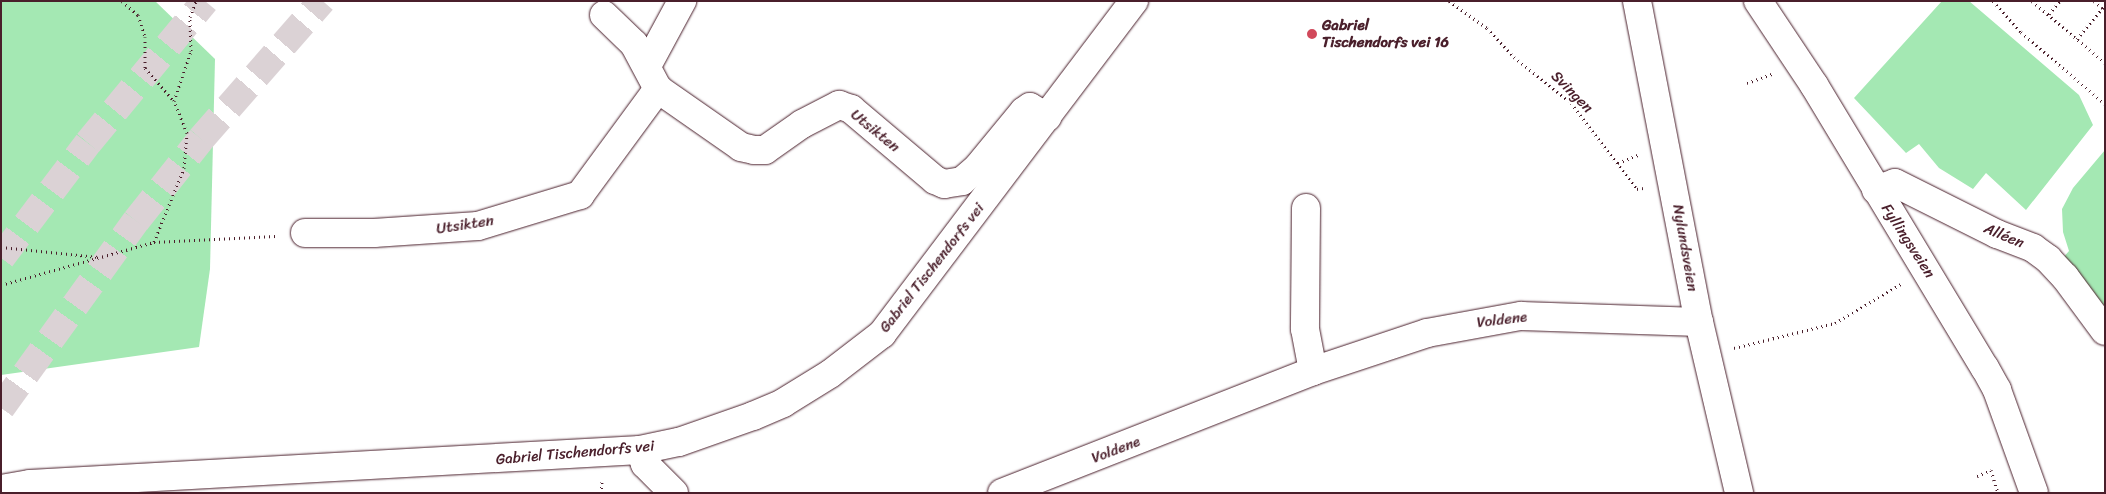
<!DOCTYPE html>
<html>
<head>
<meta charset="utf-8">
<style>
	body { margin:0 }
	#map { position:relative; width:2106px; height:494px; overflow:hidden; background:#fff; font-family:Sriracha,sans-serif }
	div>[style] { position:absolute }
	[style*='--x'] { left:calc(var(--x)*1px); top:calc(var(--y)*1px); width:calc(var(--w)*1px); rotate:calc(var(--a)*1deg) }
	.green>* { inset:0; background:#a4e8b3 }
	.highway-tunnel>* { height:28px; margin-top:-14px; transform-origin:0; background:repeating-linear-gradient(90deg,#dbd2d5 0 28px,transparent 0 42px) }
	.path>* { height:3px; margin-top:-1.5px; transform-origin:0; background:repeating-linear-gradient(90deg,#4a1f2b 0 1px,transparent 0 5px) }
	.roads { filter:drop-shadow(0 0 1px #4a1f2b) drop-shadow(0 0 1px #4a1f2b) }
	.street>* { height:28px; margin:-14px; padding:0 14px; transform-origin:14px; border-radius:14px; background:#fff }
	.secondary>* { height:28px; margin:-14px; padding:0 14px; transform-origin:14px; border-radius:14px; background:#fff }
	.dots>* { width:14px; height:14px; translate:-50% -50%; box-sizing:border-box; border:2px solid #fff; border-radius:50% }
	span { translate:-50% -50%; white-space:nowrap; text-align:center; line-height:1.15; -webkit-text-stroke:5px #fff; paint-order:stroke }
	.poi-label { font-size:15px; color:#4a1f2b; font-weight:700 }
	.left { translate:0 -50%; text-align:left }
	.street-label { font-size:15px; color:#4a1f2b }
	.frame { position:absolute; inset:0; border:2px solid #4a1f2b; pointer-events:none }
</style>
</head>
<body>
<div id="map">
	<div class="green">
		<div style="clip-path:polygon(1px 1px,155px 1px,215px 59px,210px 269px,199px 347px,1px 375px)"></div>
		<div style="clip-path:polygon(1942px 1px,1969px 1px,2079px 95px,2093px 125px,2026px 210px,1986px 173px,1973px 189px,1939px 168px,1919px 144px,1906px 153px,1854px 98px)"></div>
		<div style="clip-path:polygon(2105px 150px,2105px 313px,2061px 260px,2069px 251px,2063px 232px,2062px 209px,2073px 188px)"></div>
	</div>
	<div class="highway-tunnel">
		<div style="--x:1;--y:258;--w:144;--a:-52.9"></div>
		<div style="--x:88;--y:143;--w:184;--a:-50.5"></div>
		<div style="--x:1;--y:408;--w:231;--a:-54.2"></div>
		<div style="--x:136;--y:221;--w:105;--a:-51.6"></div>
		<div style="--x:201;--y:139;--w:184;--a:-48.8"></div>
	</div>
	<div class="path">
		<div style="--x:122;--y:1;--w:21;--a:41"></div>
		<div style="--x:138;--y:15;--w:23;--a:72"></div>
		<div style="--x:145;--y:37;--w:31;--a:90"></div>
		<div style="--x:145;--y:68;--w:43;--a:48.8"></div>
		<div style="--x:1449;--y:1;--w:47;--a:35.4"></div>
		<div style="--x:1487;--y:28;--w:40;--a:47"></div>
		<div style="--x:1514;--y:57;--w:73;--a:38.9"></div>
		<div style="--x:1571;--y:103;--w:108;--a:52.5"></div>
		<div style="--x:1637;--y:189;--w:6;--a:-9"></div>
		<div style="--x:1993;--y:1;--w:42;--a:47.9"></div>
		<div style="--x:2021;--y:32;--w:111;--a:40.6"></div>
		<div style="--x:2032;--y:1;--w:96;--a:40.3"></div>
		<div style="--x:2094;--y:1;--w:14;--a:39"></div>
		<div style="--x:2049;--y:14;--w:17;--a:-50"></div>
		<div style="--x:2077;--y:39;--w:44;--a:-50.5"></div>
		<div style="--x:1747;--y:83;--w:27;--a:-20"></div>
		<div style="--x:1618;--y:163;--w:22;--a:-22"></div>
		<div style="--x:154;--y:242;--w:122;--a:-2.8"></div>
		<div style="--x:1;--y:247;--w:98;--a:5.9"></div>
		<div style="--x:1;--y:285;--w:159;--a:-15.7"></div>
		<div style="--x:154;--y:242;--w:80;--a:-67.9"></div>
		<div style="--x:184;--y:168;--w:35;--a:-85"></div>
		<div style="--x:187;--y:133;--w:35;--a:-112"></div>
		<div style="--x:174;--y:101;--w:53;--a:-71.2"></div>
		<div style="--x:191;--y:51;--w:34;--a:-92"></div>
		<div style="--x:190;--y:17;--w:17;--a:-69"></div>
		<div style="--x:1734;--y:348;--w:104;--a:-13.9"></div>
		<div style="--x:1835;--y:323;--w:77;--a:-30.6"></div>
		<div style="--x:1977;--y:476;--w:15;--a:-23"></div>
		<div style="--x:1991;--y:470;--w:24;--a:73"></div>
		<div style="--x:601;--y:493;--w:12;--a:-85"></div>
	</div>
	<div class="roads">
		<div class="street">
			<div style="--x:1637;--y:1;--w:327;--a:79.1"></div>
			<div style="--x:1699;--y:322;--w:176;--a:76.8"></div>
			<div style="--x:604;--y:15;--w:42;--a:44"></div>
			<div style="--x:634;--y:44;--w:51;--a:61.9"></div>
			<div style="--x:658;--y:89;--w:101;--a:34.9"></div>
			<div style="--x:741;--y:147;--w:13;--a:13"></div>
			<div style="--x:754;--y:150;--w:11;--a:0"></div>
			<div style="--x:765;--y:150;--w:45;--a:-35.1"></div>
			<div style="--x:802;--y:124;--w:42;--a:-27.2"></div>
			<div style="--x:839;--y:105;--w:13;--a:18"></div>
			<div style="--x:851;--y:109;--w:110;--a:40.2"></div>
			<div style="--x:935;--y:180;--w:10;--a:24"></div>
			<div style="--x:944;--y:184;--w:18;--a:-9"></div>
			<div style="--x:962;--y:181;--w:21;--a:-41"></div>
			<div style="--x:978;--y:167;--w:72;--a:-50.6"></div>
			<div style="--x:1024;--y:111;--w:7;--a:-34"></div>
			<div style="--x:1030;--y:107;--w:20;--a:30"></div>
			<div style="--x:648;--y:64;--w:72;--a:-61.6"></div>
			<div style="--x:1876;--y:190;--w:20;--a:-20"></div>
			<div style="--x:1895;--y:183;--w:114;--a:26.6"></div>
			<div style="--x:1997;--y:234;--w:39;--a:21"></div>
			<div style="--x:2033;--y:248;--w:19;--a:36"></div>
			<div style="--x:2048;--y:259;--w:25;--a:47"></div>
			<div style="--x:2065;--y:277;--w:67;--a:53.5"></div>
			<div style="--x:1306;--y:208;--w:121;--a:90.5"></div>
			<div style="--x:1305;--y:329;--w:43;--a:79.2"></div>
			<div style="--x:305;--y:233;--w:69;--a:0"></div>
			<div style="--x:374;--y:233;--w:104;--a:-3.9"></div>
			<div style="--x:478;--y:226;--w:107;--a:-16.9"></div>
			<div style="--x:580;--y:195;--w:132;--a:-53.7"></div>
			<div style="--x:640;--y:450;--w:15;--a:70"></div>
			<div style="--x:645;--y:464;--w:41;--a:45"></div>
			<div style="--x:1;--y:489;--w:29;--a:-10"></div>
			<div style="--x:30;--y:484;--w:611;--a:-3.19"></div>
			<div style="--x:640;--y:450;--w:40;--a:-12"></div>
			<div style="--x:679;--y:442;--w:78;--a:-19.4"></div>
			<div style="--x:753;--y:416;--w:33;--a:-23"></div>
			<div style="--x:783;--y:403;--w:55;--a:-31.7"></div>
			<div style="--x:830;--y:374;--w:66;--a:-37.6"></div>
			<div style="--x:882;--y:334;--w:418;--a:-52.9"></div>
			<div style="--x:1002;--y:493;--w:334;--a:-21.4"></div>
			<div style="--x:1313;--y:371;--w:120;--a:-18.4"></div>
			<div style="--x:1427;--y:333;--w:96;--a:-10.3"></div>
			<div style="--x:1521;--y:316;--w:178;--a:1.9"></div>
		</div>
		<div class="secondary">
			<div style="--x:1758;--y:1;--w:101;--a:56.3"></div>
			<div style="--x:1814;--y:85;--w:331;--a:58.9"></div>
			<div style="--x:1985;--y:368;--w:25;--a:61"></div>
			<div style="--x:1997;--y:390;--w:109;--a:70.2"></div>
		</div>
	</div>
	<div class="dots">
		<div style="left:1312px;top:34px;background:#d1495b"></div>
	</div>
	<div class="poi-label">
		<span class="left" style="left:1322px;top:34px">Gabriel<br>Tischendorfs vei 16</span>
	</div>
	<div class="street-label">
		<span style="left:1572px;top:92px;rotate:45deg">Svingen</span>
		<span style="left:875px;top:131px;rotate:39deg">Utsikten</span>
		<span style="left:465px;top:225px;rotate:-9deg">Utsikten</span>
		<span style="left:2004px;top:236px;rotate:23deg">Alléen</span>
		<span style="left:1908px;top:241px;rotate:57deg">Fyllingsveien</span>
		<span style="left:1685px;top:248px;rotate:80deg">Nylundsveien</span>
		<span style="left:932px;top:268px;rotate:-52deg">Gabriel Tischendorfs vei</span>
		<span style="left:1502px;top:320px;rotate:-7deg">Voldene</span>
		<span style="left:1116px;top:450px;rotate:-21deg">Voldene</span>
		<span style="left:575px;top:453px;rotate:-5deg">Gabriel Tischendorfs vei</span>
	</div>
	<div class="frame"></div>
</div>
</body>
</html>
